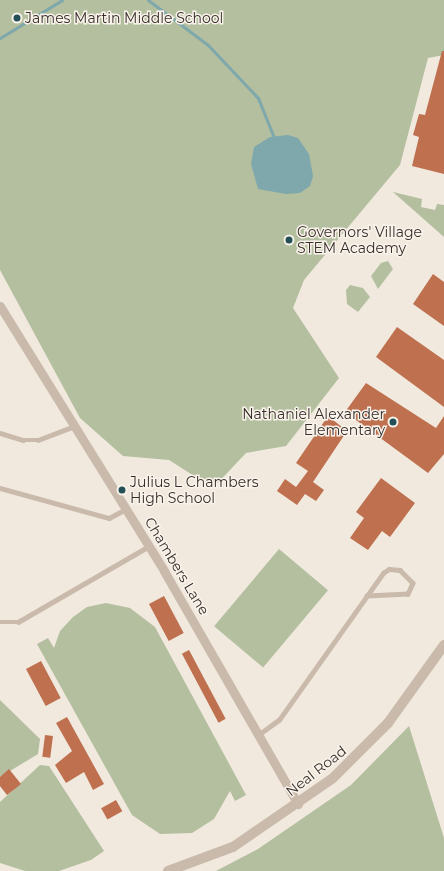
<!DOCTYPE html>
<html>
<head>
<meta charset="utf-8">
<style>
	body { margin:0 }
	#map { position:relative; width:444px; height:871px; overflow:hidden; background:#f1e9de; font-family:Montserrat,sans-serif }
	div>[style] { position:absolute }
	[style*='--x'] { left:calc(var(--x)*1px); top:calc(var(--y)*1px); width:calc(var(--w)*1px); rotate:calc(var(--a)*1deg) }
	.green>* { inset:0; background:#b3bf9f; transform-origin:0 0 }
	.water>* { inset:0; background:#7fa8ac }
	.stream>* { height:3px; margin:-1.5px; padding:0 1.5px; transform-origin:1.5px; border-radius:1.5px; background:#7fa8ac }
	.building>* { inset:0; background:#be704f; transform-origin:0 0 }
	.service>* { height:4.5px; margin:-2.25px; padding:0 2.25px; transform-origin:2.25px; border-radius:2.25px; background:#c9baab }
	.minor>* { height:9px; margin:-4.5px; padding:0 4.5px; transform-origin:4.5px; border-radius:4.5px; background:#c9baab }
	.tertiary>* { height:10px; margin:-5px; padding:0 5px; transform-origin:5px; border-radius:5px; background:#c9baab }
	.dots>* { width:11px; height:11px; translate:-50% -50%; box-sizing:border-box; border:2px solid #f9f3eb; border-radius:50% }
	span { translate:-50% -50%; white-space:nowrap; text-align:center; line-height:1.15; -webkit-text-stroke:3px #f9f3eb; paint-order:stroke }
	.poi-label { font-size:14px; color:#372e2a }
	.left { translate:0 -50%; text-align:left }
	.right { translate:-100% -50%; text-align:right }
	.street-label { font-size:14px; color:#372e2a }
</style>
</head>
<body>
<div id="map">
	<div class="green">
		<div style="clip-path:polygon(0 0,444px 0,444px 55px,428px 58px,400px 165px,304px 280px,293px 308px,339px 378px,286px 446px,246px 453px,213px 488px,169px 460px,123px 456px,80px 418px,0 270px)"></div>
		<div style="clip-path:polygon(393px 192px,422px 199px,421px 207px,435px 210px,437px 204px,444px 205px,444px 237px)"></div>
		<div style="clip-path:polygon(388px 261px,393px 269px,378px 289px,371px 276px,381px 263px)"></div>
		<div style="clip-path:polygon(350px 285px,363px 288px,370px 297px,358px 312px,347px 304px,346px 290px)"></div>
		<div style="left:279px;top:549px;width:64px;height:101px;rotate:40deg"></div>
		<div style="clip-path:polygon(106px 603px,130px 608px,155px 627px,246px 795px,235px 801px,230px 791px,214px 819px,192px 833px,160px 834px,132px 815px,37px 644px,48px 638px,54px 648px,60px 631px,73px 617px,87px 607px)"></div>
		<div style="clip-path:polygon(0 700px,40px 739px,38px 754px,0 777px)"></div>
		<div style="clip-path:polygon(409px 726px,444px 838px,444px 871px,216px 871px,258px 849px,351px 785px)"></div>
		<div style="clip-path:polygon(40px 765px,49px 766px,104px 851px,91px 860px,59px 871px,25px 871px,0 863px,0 802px)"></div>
	</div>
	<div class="water">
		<div style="clip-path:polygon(288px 135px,298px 138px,309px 154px,313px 176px,310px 186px,300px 193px,286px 194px,258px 189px,251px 164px,254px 147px,270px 137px)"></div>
	</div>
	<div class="stream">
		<div style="--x:148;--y:0;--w:75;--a:36.9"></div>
		<div style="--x:208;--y:45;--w:73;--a:46.7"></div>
		<div style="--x:258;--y:98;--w:45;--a:68"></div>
		<div style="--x:0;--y:38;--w:73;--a:-31.5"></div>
	</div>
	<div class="building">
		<div style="clip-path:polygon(442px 51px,444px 51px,444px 174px,412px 166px,419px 137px,413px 135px,419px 114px,425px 115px)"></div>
		<div style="clip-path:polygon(433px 274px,444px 282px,444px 326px,413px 304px)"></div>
		<div style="clip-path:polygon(397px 327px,444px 360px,444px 407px,376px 357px)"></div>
		<div style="clip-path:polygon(366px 383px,436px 428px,444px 416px,444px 454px,428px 473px,345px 412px)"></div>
		<div style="clip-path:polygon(328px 416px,347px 431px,313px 482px,324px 490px,316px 501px,305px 494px,297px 505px,277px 491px,285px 479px,296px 487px,308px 471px,296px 463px)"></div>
		<div style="clip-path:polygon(381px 478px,415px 503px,390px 537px,382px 531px,368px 550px,350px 538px,364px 518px,356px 512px)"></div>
		<div style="left:164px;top:596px;width:42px;height:17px;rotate:62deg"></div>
		<div style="left:189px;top:650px;width:78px;height:8px;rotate:62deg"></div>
		<div style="left:41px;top:661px;width:42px;height:17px;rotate:62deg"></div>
		<div style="clip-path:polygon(67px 717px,104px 784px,93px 790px,84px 772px,66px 783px,55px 765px,72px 751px,56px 723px)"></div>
		<div style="left:45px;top:735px;width:8px;height:22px;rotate:7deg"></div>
		<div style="clip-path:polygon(9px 769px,21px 784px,7px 795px,0 786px,0 777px)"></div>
		<div style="left:116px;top:800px;width:13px;height:17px;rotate:61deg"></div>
	</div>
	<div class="service">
		<div style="--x:0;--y:433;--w:24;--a:17"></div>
		<div style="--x:23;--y:440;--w:15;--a:0"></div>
		<div style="--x:38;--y:440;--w:39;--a:-21"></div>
		<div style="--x:0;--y:488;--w:113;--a:15.4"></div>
		<div style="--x:109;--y:518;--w:19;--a:-28"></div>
		<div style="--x:0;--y:622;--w:18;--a:0"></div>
		<div style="--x:18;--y:622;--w:151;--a:-30.1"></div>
		<div style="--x:258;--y:735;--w:26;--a:-36"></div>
		<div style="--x:279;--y:720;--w:180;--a:-54.7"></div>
		<div style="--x:383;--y:573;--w:7;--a:-34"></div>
		<div style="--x:389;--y:569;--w:11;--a:5"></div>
		<div style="--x:400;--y:570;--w:18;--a:45"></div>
		<div style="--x:413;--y:583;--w:12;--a:114"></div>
		<div style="--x:408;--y:594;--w:41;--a:177.2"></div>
	</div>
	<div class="minor">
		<div style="--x:0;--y:306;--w:312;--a:58.2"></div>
		<div style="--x:164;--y:571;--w:269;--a:60.1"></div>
	</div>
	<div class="tertiary">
		<div style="--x:168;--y:871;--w:69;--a:-20.3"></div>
		<div style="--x:233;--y:847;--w:121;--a:-34.6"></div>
		<div style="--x:333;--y:778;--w:78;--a:-45"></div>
		<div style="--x:388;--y:723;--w:96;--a:-54.3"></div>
	</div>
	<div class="dots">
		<div style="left:17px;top:18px;background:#225056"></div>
		<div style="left:289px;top:240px;background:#225056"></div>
		<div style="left:393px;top:422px;background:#225056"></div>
		<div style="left:122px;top:490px;background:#225056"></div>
	</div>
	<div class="poi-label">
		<span class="left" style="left:25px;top:18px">James Martin Middle School</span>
		<span class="left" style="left:297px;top:240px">Governors' Village<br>STEM Academy</span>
		<span class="right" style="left:385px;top:422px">Nathaniel Alexander<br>Elementary</span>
		<span class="left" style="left:130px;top:490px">Julius L Chambers<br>High School</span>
	</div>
	<div class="street-label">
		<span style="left:177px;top:566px;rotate:59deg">Chambers Lane</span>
		<span style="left:316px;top:771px;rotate:-38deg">Neal Road</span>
	</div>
</div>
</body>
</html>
